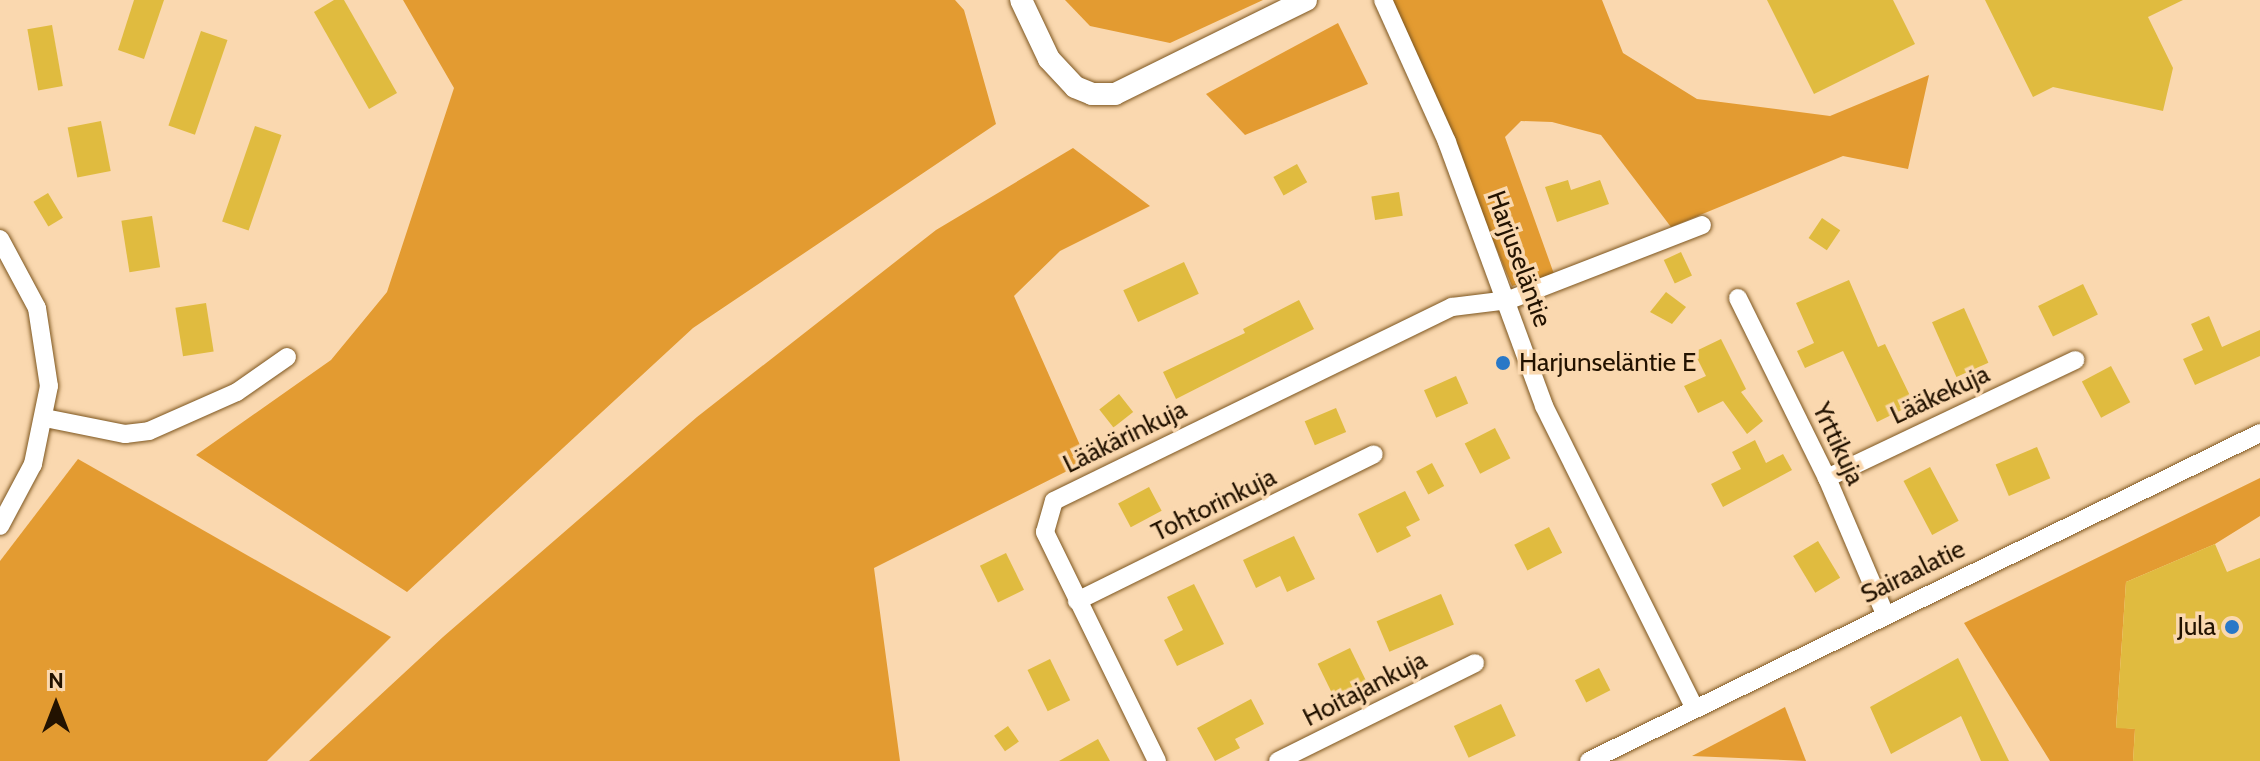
<!DOCTYPE html>
<html>
<head>
<meta charset="utf-8">
<style>
	body { margin:0 }
	#map { position:relative; width:2260px; height:761px; overflow:hidden; background:#fad8af; font-family:Cabin,sans-serif }
	div>[style] { position:absolute }
	[style*='--x'] { left:calc(var(--x)*1px); top:calc(var(--y)*1px); width:calc(var(--w)*1px); rotate:calc(var(--a)*1deg) }
	.forest>* { inset:0; background:#e39b31 }
	.building>* { inset:0; background:#e0bb3f; transform-origin:0 0 }
	.roads { filter:drop-shadow(0 0 2px #7d561f) drop-shadow(0 0 2px #7d561f) }
	.minor>* { height:18px; margin:-9px; padding:0 9px; transform-origin:9px; border-radius:9px; background:#fff }
	.tertiary>* { height:22px; margin:-11px; padding:0 11px; transform-origin:11px; border-radius:11px; background:#fff }
	.dots>* { width:22px; height:22px; translate:-50% -50%; box-sizing:border-box; border:4px solid #fad8af; border-radius:50% }
	span { translate:-50% -50%; white-space:nowrap; text-align:center; line-height:1.15; -webkit-text-stroke:7px #fad8af; paint-order:stroke }
	.street-label { font-size:26px; color:#221200 }
	.poi-label { font-size:26px; color:#221200 }
	.left { translate:0 -50%; text-align:left }
	.right { translate:-100% -50%; text-align:right }
	.north { position:absolute; left:16px; top:665px; width:80px; height:80px; -webkit-text-stroke:6px #fad8af; paint-order:stroke; rotate:0deg; font-size:22px; font-weight:700; line-height:32px; text-align:center; color:#221200 }
	.north::after { content:''; display:block; margin:auto; width:28px; height:36px; background:#221200; clip-path:polygon(50% 0,100% 100%,50% 72%,0 100%) }
</style>
</head>
<body>
<div id="map">
	<div class="forest">
		<div style="clip-path:polygon(403px 0,955px 0,964px 10px,996px 124px,693px 328px,407px 592px,196px 455px,331px 360px,387px 292px,454px 88px)"></div>
		<div style="clip-path:polygon(1065px 0,1263px 0,1170px 43px,1090px 26px)"></div>
		<div style="clip-path:polygon(1393px 0,1602px 0,1623px 53px,1697px 99px,1830px 116px,1929px 75px,1908px 169px,1843px 156px,1671px 227px,1601px 135px,1552px 122px,1521px 121px,1505px 137px,1554px 274px,1512px 286px)"></div>
		<div style="clip-path:polygon(1338px 23px,1368px 84px,1245px 135px,1206px 94px)"></div>
		<div style="clip-path:polygon(1073px 148px,1150px 206px,1060px 251px,1014px 296px,1087px 461px,874px 568px,900px 761px,309px 761px,443px 637px,697px 417px,936px 230px)"></div>
		<div style="clip-path:polygon(78px 459px,391px 637px,267px 761px,0 761px,0 561px)"></div>
		<div style="clip-path:polygon(2260px 478px,2260px 516px,2215px 544px,2126px 582px,2116px 727px,2135px 729px,2133px 761px,2050px 761px,1964px 623px)"></div>
		<div style="clip-path:polygon(1785px 707px,1806px 761px,1692px 756px)"></div>
	</div>
	<div class="building">
		<div style="clip-path:polygon(134px 0,164px 0,144px 59px,118px 50px)"></div>
		<div style="clip-path:polygon(334px 0,344px 0,397px 93px,369px 109px,314px 12px)"></div>
		<div style="clip-path:polygon(1767px 0,1893px 0,1915px 44px,1814px 94px)"></div>
		<div style="clip-path:polygon(1985px 0,2183px 0,2148px 17px,2173px 68px,2163px 111px,2053px 87px,2033px 97px)"></div>
		<div style="left:52px;top:25px;width:62px;height:25px;rotate:80deg"></div>
		<div style="left:201px;top:31px;width:28px;height:100px;rotate:19deg"></div>
		<div style="left:101px;top:121px;width:51px;height:34px;rotate:79deg"></div>
		<div style="left:255px;top:126px;width:28px;height:101px;rotate:19deg"></div>
		<div style="left:1297px;top:164px;width:21px;height:27px;rotate:61deg"></div>
		<div style="clip-path:polygon(1568px 180px,1571px 190px,1600px 180px,1609px 204px,1557px 222px,1545px 187px)"></div>
		<div style="left:1399px;top:192px;width:24px;height:28px;rotate:81deg"></div>
		<div style="left:48px;top:193px;width:29px;height:17px;rotate:59deg"></div>
		<div style="left:152px;top:216px;width:52px;height:31px;rotate:81deg"></div>
		<div style="left:1822px;top:218px;width:22px;height:24px;rotate:34deg"></div>
		<div style="left:1681px;top:252px;width:26px;height:19px;rotate:65deg"></div>
		<div style="left:1184px;top:262px;width:35px;height:67px;rotate:65deg"></div>
		<div style="clip-path:polygon(1849px 280px,1878px 347px,1885px 344px,1914px 404px,1877px 422px,1843px 351px,1805px 368px,1797px 351px,1814px 343px,1796px 303px)"></div>
		<div style="left:2083px;top:284px;width:34px;height:50px;rotate:64deg"></div>
		<div style="clip-path:polygon(1666px 292px,1686px 307px,1672px 324px,1650px 312px)"></div>
		<div style="clip-path:polygon(1299px 300px,1314px 329px,1176px 399px,1163px 372px,1245px 333px,1243px 329px)"></div>
		<div style="left:206px;top:303px;width:49px;height:31px;rotate:81deg"></div>
		<div style="left:1964px;top:308px;width:60px;height:35px;rotate:66deg"></div>
		<div style="clip-path:polygon(2209px 316px,2222px 347px,2260px 330px,2260px 356px,2195px 385px,2183px 359px,2203px 350px,2191px 324px)"></div>
		<div style="clip-path:polygon(1721px 339px,1746px 389px,1741px 392px,1763px 421px,1747px 434px,1723px 401px,1698px 413px,1684px 386px,1706px 376px,1694px 352px)"></div>
		<div style="left:2111px;top:366px;width:41px;height:33px;rotate:62deg"></div>
		<div style="left:1456px;top:376px;width:30px;height:35px;rotate:66deg"></div>
		<div style="left:1119px;top:394px;width:23px;height:25px;rotate:52deg"></div>
		<div style="left:1336px;top:408px;width:26px;height:34px;rotate:67deg"></div>
		<div style="left:1495px;top:428px;width:34px;height:34px;rotate:63deg"></div>
		<div style="clip-path:polygon(1755px 440px,1766px 463px,1783px 454px,1792px 470px,1723px 507px,1711px 484px,1741px 469px,1732px 452px)"></div>
		<div style="left:2037px;top:447px;width:34px;height:45px;rotate:67deg"></div>
		<div style="left:1432px;top:463px;width:26px;height:18px;rotate:62deg"></div>
		<div style="left:1930px;top:467px;width:61px;height:30px;rotate:62deg"></div>
		<div style="left:1149px;top:487px;width:27px;height:35px;rotate:62deg"></div>
		<div style="clip-path:polygon(1405px 491px,1420px 520px,1406px 527px,1411px 536px,1377px 553px,1358px 514px)"></div>
		<div style="left:1549px;top:527px;width:29px;height:39px;rotate:63deg"></div>
		<div style="clip-path:polygon(1294px 536px,1315px 579px,1287px 592px,1280px 576px,1256px 588px,1243px 560px)"></div>
		<div style="left:1818px;top:541px;width:43px;height:29px;rotate:59deg"></div>
		<div style="clip-path:polygon(2215px 544px,2227px 572px,2260px 558px,2260px 761px,2133px 761px,2135px 729px,2116px 728px,2126px 582px)"></div>
		<div style="left:1006px;top:553px;width:41px;height:29px;rotate:64deg"></div>
		<div style="clip-path:polygon(1194px 584px,1224px 644px,1177px 666px,1164px 640px,1183px 630px,1167px 597px)"></div>
		<div style="left:1441px;top:594px;width:33px;height:70px;rotate:67deg"></div>
		<div style="left:1350px;top:648px;width:39px;height:36px;rotate:64deg"></div>
		<div style="clip-path:polygon(1958px 658px,2009px 761px,1981px 761px,1961px 716px,1891px 754px,1870px 707px)"></div>
		<div style="left:1050px;top:659px;width:46px;height:25px;rotate:64deg"></div>
		<div style="left:1599px;top:668px;width:25px;height:27px;rotate:63deg"></div>
		<div style="clip-path:polygon(1251px 699px,1264px 724px,1235px 739px,1240px 748px,1215px 761px,1197px 728px)"></div>
		<div style="left:1501px;top:704px;width:35px;height:52px;rotate:65deg"></div>
		<div style="left:1008px;top:726px;width:19px;height:17px;rotate:55deg"></div>
		<div style="clip-path:polygon(1098px 739px,1110px 761px,1059px 761px)"></div>
	</div>
	<div class="roads">
		<div class="minor">
			<div style="--x:1383;--y:0;--w:156;--a:65.7"></div>
			<div style="--x:1447;--y:142;--w:281;--a:69.8"></div>
			<div style="--x:1544;--y:406;--w:336;--a:63.5"></div>
			<div style="--x:0;--y:239;--w:78;--a:61.8"></div>
			<div style="--x:37;--y:308;--w:79;--a:81.3"></div>
			<div style="--x:49;--y:386;--w:80;--a:101.6"></div>
			<div style="--x:33;--y:464;--w:70;--a:118"></div>
			<div style="--x:1738;--y:298;--w:201;--a:63.7"></div>
			<div style="--x:1827;--y:478;--w:148;--a:66.9"></div>
			<div style="--x:45;--y:418;--w:82;--a:11.3"></div>
			<div style="--x:125;--y:434;--w:24;--a:-7"></div>
			<div style="--x:149;--y:431;--w:96;--a:-23.9"></div>
			<div style="--x:237;--y:392;--w:61;--a:-35"></div>
			<div style="--x:1827;--y:478;--w:275;--a:-25.4"></div>
			<div style="--x:1077;--y:601;--w:331;--a:-26.3"></div>
			<div style="--x:1157;--y:761;--w:255;--a:-116.1"></div>
			<div style="--x:1045;--y:532;--w:32;--a:-74"></div>
			<div style="--x:1054;--y:501;--w:443;--a:-26"></div>
			<div style="--x:1452;--y:307;--w:57;--a:-7"></div>
			<div style="--x:1509;--y:300;--w:207;--a:-21.2"></div>
			<div style="--x:1278;--y:761;--w:220;--a:-26.4"></div>
			<div style="--x:1589;--y:761;--w:747;--a:-26.05"></div>
		</div>
		<div class="tertiary">
			<div style="--x:1021;--y:0;--w:65;--a:64.6"></div>
			<div style="--x:1049;--y:59;--w:38;--a:47"></div>
			<div style="--x:1075;--y:87;--w:18;--a:22"></div>
			<div style="--x:1092;--y:94;--w:23;--a:0"></div>
			<div style="--x:1115;--y:94;--w:213;--a:-26.2"></div>
		</div>
	</div>
	<div class="dots">
		<div style="left:1503px;top:363px;background:#2978c7"></div>
		<div style="left:2232px;top:627px;background:#2978c7"></div>
	</div>
	<div class="street-label">
		<span style="left:1519px;top:259px;rotate:70deg">Harjuseläntie</span>
		<span style="left:1940px;top:395px;rotate:-25deg">Lääkekuja</span>
		<span style="left:1125px;top:437px;rotate:-26deg">Lääkärinkuja</span>
		<span style="left:1838px;top:444px;rotate:65deg">Yrttikuja</span>
		<span style="left:1214px;top:505px;rotate:-26deg">Tohtorinkuja</span>
		<span style="left:1913px;top:572px;rotate:-26deg">Sairaalatie</span>
		<span style="left:1365px;top:689px;rotate:-27deg">Hoitajankuja</span>
	</div>
	<div class="poi-label">
		<span class="left" style="left:1519px;top:363px">Harjunseläntie E</span>
		<span class="right" style="left:2216px;top:627px">Jula</span>
	</div>
	<div class="north">N</div>
</div>
</body>
</html>
